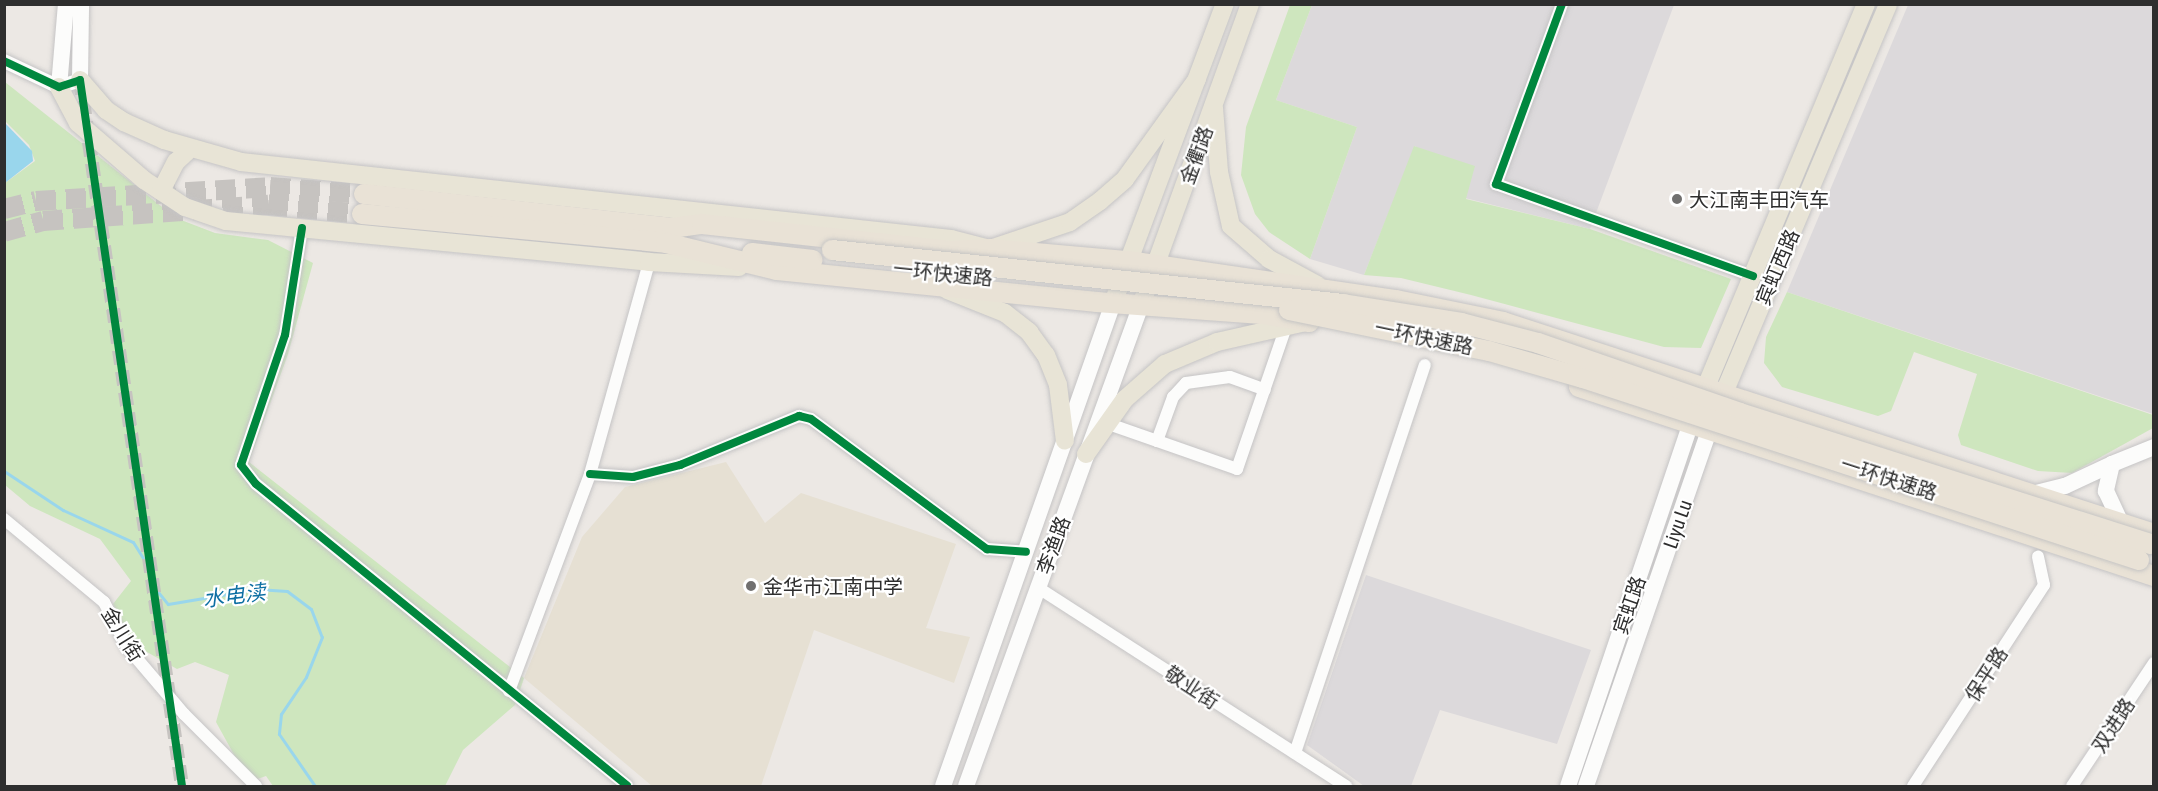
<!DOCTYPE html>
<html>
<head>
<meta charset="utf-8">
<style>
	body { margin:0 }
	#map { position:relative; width:2158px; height:791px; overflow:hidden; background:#ece8e4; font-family:"Asap Condensed","Noto Sans SC",sans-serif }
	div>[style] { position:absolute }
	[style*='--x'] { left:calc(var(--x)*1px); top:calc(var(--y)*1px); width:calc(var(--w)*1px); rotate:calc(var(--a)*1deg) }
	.industrial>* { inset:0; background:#dcd9db }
	.education>* { inset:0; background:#e6e0d3 }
	.green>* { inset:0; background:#cee6be }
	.water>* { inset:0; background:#99d6ec }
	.stream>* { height:3px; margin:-1.5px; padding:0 1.5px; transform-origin:1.5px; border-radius:1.5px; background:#99d6ec }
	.tertiary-tunnel>* { height:14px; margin-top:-7px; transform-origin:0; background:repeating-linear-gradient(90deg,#c6c3c0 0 14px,transparent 0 21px) }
	.trunk-tunnel>* { height:20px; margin-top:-10px; transform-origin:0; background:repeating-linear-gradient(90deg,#c6c3c0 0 20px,transparent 0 30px) }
	.roads { filter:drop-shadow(0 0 2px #c5c4c5) drop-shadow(0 0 2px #c5c4c5) }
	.minor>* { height:12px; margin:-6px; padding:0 6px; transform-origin:6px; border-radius:6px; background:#fcfcfb }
	.tertiary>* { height:14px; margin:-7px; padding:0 7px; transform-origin:7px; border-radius:7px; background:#fcfcfb }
	.secondary>* { height:16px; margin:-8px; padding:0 8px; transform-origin:8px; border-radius:8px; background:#fcfcfb }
	.primary>* { height:18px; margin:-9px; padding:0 9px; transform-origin:9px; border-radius:9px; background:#e8e4d6 }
	.trunk>* { height:20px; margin:-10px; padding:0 10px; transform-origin:10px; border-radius:10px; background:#e9e2d6 }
	.bridges { filter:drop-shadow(0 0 2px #c6c5c4) drop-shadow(0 0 2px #c6c5c4) }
	.trunk-bridge>* { height:20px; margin:-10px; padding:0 10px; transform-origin:10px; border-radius:10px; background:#e9e2d6 }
	.cycleway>* { height:8px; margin:-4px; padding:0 4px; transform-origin:4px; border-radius:4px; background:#00873e }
	.dots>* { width:16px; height:16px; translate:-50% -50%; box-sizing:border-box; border:3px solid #fff; border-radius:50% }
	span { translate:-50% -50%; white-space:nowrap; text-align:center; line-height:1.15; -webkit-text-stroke:4.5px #fff; paint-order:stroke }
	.street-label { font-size:20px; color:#2e2e2e }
	.poi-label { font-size:20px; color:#2e2e2e }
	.left { translate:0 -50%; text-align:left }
	.water-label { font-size:21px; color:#0d6fa3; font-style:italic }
	.frame { position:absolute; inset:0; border:6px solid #2e2e2e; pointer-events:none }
</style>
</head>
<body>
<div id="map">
	<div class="industrial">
		<div style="clip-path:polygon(1312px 5px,1674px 5px,1590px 229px,1465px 198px,1415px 146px,1364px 275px,1310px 259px,1357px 127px,1276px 100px)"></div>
		<div style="clip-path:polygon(1908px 5px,2153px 5px,2153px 414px,1787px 292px)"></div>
		<div style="clip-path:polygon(1366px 575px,1591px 650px,1557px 744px,1440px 710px,1411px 786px,1364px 786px,1307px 745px)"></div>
	</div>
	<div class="education">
		<div style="clip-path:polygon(726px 462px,765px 523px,801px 493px,956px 544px,926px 628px,970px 637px,954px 683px,814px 630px,761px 786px,652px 786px,524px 678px,582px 537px,625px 487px)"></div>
	</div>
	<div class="green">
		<div style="clip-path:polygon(1290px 5px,1312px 5px,1276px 100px,1357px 127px,1310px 259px,1269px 232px,1255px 214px,1241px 175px,1246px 127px)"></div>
		<div style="clip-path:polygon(5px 82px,176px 218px,215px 233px,268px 240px,313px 263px,288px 354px,249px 462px,524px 678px,515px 705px,463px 750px,445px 786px,273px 786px,266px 776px,249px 782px,216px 722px,229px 675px,195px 662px,177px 669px,131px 643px,113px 604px,131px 581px,100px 539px,30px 506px,5px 485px,5px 183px,35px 161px,29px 145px,5px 121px)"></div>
		<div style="clip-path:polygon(1414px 146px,1475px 166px,1466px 199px,1590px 229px,1731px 279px,1701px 348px,1664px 347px,1471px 295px,1401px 278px,1364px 275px)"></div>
		<div style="clip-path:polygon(1787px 292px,2153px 415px,2153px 428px,2072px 473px,2038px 471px,1961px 445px,1958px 435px,1977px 374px,1914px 352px,1891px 411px,1878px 416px,1782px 387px,1764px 363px,1766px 337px)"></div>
	</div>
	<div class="water">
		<div style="clip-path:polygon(5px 123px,32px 151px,33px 161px,5px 183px)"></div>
	</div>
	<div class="stream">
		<div style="--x:4;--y:471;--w:71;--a:33.5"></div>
		<div style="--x:63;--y:510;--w:77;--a:24.6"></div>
		<div style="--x:133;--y:542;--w:26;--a:58"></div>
		<div style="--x:147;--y:564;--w:24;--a:73"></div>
		<div style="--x:154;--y:587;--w:22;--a:51"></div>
		<div style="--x:168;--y:604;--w:90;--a:-9.6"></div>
		<div style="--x:257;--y:589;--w:30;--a:4"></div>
		<div style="--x:287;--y:591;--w:30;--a:37"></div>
		<div style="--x:311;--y:609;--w:30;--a:69"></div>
		<div style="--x:322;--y:637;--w:43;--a:111.8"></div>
		<div style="--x:306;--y:677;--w:45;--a:124"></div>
		<div style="--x:281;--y:714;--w:20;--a:96"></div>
		<div style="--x:279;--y:734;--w:63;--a:55.3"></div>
	</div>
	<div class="tertiary-tunnel">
		<div style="--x:80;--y:80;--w:713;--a:81.78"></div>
	</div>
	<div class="trunk-tunnel">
		<div style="--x:4;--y:209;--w:33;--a:-14"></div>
		<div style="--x:36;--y:201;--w:234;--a:-3.4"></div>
		<div style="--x:270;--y:187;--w:94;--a:4.3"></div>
		<div style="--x:4;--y:232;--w:41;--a:-15.8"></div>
		<div style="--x:43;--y:221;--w:226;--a:-4.1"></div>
		<div style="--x:268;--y:205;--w:94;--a:5.5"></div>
	</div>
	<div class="roads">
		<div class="minor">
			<div style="--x:1562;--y:4;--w:192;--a:110.1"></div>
			<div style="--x:1496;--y:184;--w:273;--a:19.7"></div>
			<div style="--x:302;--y:228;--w:108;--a:99"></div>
			<div style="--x:285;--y:335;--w:137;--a:108.7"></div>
			<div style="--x:241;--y:465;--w:24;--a:52"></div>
			<div style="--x:256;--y:484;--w:478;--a:39.1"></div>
			<div style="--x:1103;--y:422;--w:142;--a:19.3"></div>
			<div style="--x:1237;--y:469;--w:150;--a:-71"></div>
			<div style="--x:1157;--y:441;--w:47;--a:-70"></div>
			<div style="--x:1173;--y:397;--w:19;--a:-47"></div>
			<div style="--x:1186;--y:383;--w:44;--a:-7.8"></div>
			<div style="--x:1230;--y:377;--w:37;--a:20"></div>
			<div style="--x:590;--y:474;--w:43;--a:4"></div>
			<div style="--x:633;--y:477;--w:49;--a:-14.3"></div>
			<div style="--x:680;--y:465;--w:129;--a:-22.4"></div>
			<div style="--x:799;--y:416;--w:12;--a:14"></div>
			<div style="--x:811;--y:419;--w:219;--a:36.5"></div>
			<div style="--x:987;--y:549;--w:39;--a:4"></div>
			<div style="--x:4;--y:519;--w:130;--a:39.7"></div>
			<div style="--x:104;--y:602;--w:51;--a:62.9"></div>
			<div style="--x:127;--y:647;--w:88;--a:49.6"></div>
			<div style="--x:184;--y:714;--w:102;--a:45"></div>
			<div style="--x:1037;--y:587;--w:368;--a:32.8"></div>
			<div style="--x:509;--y:691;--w:232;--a:-69.5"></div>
			<div style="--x:590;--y:474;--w:220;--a:-74.4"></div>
			<div style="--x:1295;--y:753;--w:409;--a:-71.5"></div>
			<div style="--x:1913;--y:786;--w:240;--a:-56.9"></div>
			<div style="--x:2044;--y:585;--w:29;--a:-102"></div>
			<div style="--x:2072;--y:786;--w:148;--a:-56.3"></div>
		</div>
		<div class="tertiary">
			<div style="--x:4;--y:61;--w:61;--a:25.3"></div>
			<div style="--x:59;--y:87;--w:22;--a:-18"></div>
		</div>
		<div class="secondary">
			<div style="--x:80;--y:80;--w:76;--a:-89.2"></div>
			<div style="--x:59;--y:87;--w:83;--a:-85.2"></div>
			<div style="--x:2112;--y:464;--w:45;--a:-22"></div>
			<div style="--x:2036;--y:493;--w:30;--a:-14"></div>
			<div style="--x:2065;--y:486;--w:52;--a:-25.1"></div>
			<div style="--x:2112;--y:464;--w:28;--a:103"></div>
			<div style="--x:2106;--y:491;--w:33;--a:65"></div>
			<div style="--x:943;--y:786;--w:512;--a:-70.61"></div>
			<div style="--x:966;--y:786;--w:512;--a:-70.01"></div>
			<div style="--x:1568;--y:786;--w:381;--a:-71.3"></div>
			<div style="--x:1586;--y:786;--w:376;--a:-70.9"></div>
		</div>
		<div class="primary">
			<div style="--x:80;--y:80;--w:40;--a:49"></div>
			<div style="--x:106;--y:110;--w:22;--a:34"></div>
			<div style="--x:124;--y:122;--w:44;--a:24.2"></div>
			<div style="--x:164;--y:140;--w:80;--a:15.9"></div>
			<div style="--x:241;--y:162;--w:714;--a:6.19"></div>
			<div style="--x:951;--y:239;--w:40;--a:14.4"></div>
			<div style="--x:990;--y:249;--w:84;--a:-18.6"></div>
			<div style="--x:1070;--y:222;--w:37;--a:-35"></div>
			<div style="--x:1100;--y:201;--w:33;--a:-41"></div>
			<div style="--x:1125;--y:179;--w:123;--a:-54.2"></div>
			<div style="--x:59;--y:87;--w:41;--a:62.2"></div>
			<div style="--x:78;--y:123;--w:87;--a:40.8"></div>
			<div style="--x:144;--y:180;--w:49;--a:33.4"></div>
			<div style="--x:185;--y:207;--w:43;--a:18.9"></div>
			<div style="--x:226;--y:221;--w:425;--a:5.5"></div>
			<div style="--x:649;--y:262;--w:90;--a:3.2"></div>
			<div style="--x:1214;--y:108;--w:64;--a:85.5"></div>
			<div style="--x:1219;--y:172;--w:55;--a:77.5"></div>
			<div style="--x:1231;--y:226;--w:50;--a:41"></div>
			<div style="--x:1269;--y:259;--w:55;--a:28.4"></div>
			<div style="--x:161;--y:191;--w:33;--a:-63"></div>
			<div style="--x:176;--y:162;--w:19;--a:-43"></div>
			<div style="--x:947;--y:290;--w:62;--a:21.6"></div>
			<div style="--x:1005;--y:313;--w:31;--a:38"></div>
			<div style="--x:1029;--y:332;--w:29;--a:54"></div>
			<div style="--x:1046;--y:355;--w:32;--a:68"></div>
			<div style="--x:1058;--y:385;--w:56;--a:82.9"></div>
			<div style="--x:1113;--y:303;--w:319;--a:-69.5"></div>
			<div style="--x:1141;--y:305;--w:320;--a:-70.1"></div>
			<div style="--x:1700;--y:401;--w:430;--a:-67.3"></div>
			<div style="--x:1718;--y:407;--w:437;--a:-67.1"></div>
			<div style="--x:1086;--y:454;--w:67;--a:-54.7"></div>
			<div style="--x:1125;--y:399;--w:53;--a:-41.2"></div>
			<div style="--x:1165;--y:364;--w:56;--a:-22.9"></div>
			<div style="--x:1217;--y:342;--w:91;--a:-12.7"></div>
		</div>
		<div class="trunk">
			<div style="--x:364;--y:194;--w:310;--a:6.3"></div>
			<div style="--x:672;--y:228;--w:30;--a:-8"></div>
			<div style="--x:702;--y:224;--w:248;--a:6.2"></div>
			<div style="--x:949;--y:251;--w:41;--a:-2.8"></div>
			<div style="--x:990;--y:249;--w:139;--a:5"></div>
			<div style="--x:1128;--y:261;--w:271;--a:8.3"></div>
			<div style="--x:1396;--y:300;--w:109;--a:11.6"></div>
			<div style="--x:1503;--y:322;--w:685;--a:18.04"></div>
			<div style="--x:362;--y:214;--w:305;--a:5.4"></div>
			<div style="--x:666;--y:243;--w:114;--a:13.7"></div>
			<div style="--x:777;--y:270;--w:322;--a:5.7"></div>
			<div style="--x:1097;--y:302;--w:165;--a:4.2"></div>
			<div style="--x:1262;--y:314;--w:48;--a:9.7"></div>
			<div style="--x:752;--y:253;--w:61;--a:6.5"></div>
			<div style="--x:1579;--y:387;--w:605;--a:18.2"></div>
		</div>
	</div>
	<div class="bridges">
		<div class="trunk-bridge">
			<div style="--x:832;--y:250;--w:514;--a:6.03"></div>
			<div style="--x:1343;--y:304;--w:120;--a:9.1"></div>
			<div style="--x:1461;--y:323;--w:80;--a:14.6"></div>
			<div style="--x:1538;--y:343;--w:214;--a:19.1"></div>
			<div style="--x:1740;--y:413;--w:431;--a:17.7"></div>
			<div style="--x:1289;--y:310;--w:204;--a:11.6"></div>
			<div style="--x:1489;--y:351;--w:98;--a:16"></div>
			<div style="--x:1583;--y:378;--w:585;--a:18.13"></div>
		</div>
	</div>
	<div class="cycleway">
		<div style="--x:1562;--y:4;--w:192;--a:110.1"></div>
		<div style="--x:1496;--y:184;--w:273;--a:19.7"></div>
		<div style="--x:4;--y:61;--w:61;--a:25.3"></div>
		<div style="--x:59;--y:87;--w:22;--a:-18"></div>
		<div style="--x:80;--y:80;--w:713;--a:81.78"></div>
		<div style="--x:302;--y:228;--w:108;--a:99"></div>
		<div style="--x:285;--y:335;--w:137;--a:108.7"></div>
		<div style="--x:241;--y:465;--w:24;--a:52"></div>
		<div style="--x:256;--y:484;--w:478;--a:39.1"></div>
		<div style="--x:590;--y:474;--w:43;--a:4"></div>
		<div style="--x:633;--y:477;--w:49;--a:-14.3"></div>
		<div style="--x:680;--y:465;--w:129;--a:-22.4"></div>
		<div style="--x:799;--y:416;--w:12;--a:14"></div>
		<div style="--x:811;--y:419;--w:219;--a:36.5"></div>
		<div style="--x:987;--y:549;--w:39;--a:4"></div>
	</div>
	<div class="dots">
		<div style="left:1677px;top:199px;background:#706f6e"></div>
		<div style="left:751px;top:586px;background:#706f6e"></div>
	</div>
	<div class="street-label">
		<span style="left:1196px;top:155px;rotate:-70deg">金衢路</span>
		<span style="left:1777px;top:267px;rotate:-67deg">宾虹西路</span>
		<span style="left:943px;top:273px;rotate:6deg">一环快速路</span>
		<span style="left:1424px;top:337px;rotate:12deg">一环快速路</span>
		<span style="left:1889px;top:478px;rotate:18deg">一环快速路</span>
		<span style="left:1677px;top:524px;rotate:-71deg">Liyu Lu</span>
		<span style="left:1053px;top:545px;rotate:-70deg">李渔路</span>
		<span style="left:1629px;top:605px;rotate:-71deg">宾虹路</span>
		<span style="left:123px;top:634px;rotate:58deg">金川街</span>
		<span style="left:1986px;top:674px;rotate:-57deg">保平路</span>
		<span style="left:1192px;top:687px;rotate:33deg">敬业街</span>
		<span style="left:2113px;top:725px;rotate:-57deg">双进路</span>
	</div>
	<div class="poi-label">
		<span class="left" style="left:1689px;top:199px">大江南丰田汽车</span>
		<span class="left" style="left:763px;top:586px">金华市江南中学</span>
	</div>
	<div class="water-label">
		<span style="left:234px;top:595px;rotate:-7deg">水电渎</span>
	</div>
	<div class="frame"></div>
</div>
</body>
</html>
